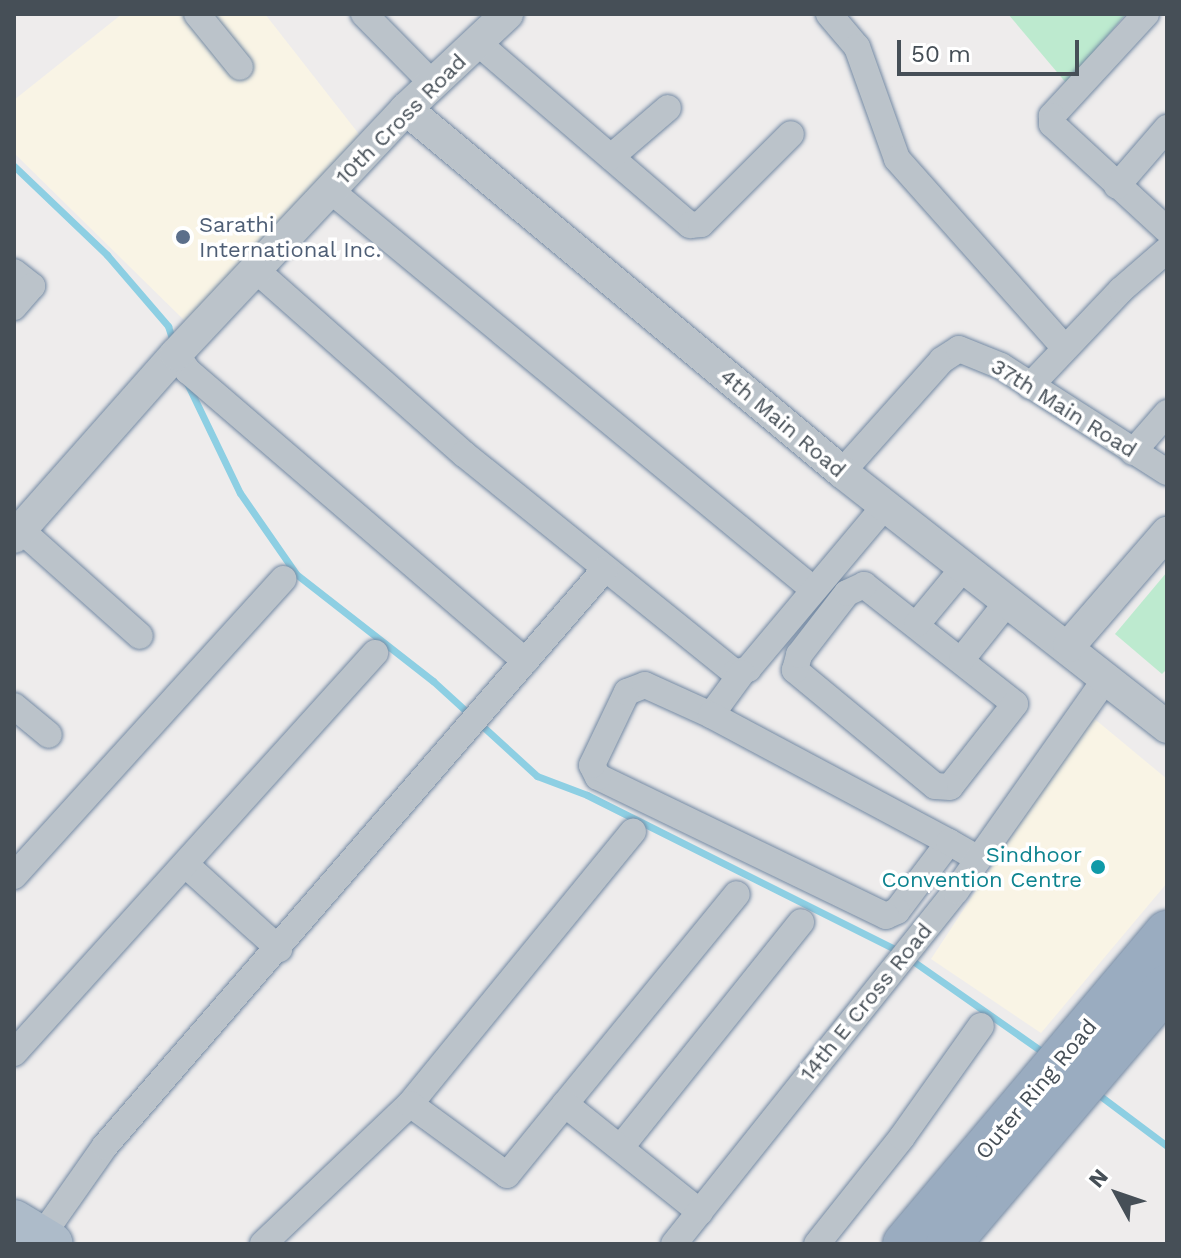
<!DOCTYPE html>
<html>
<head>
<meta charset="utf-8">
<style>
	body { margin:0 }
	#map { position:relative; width:1181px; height:1258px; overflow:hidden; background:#eeecec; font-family:"Work Sans",sans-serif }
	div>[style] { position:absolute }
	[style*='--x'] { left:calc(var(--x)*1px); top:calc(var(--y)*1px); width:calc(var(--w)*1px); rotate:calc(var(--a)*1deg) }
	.commercial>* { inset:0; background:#f9f4e5 }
	.green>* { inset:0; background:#bdeacf }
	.stream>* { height:7px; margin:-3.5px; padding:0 3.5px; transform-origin:3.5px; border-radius:3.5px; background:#8dcfe3 }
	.roads { filter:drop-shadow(0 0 2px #7389a3) drop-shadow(0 0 2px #7389a3) }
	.minor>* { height:26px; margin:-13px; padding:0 13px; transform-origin:13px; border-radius:13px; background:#bbc3ca }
	.tertiary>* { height:32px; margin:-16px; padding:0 16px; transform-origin:16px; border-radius:16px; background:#bbc3ca }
	.primary>* { height:42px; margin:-21px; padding:0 21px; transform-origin:21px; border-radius:21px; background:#adbbc9 }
	.trunk>* { height:44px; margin:-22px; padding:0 22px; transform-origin:22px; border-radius:22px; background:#9aacc0 }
	.dots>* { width:22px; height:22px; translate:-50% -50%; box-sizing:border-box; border:4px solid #fff; border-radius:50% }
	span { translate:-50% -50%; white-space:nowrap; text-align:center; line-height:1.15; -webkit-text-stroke:7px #fff; paint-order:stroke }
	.street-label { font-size:22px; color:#464f57 }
	.service-label { font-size:22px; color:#4e5e75 }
	.left { translate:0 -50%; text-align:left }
	.culture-label { font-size:22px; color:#0d838f }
	.right { translate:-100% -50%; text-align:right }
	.frame { position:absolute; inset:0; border:16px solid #464f57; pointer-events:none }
	.north { position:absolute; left:1077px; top:1154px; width:80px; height:80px; -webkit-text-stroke:6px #fff; paint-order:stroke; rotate:310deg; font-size:22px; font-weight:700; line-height:32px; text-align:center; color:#464f57 }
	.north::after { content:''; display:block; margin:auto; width:28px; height:36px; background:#464f57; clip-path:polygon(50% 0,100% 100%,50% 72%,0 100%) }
	.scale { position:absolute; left:897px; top:40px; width:182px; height:36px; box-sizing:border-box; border:4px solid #464f57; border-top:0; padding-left:10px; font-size:24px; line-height:28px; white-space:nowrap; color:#464f57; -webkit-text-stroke:6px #fff; paint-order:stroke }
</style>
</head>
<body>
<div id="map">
	<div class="commercial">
		<div style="clip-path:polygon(122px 14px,265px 14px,362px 138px,185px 321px,14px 153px,14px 100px)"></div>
		<div style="clip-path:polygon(1091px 716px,1167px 779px,1167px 883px,1041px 1033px,931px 959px)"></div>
	</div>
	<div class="green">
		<div style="clip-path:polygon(1008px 14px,1126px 14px,1067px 84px)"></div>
		<div style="clip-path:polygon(1167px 572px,1167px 669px,1162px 674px,1115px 634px)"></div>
	</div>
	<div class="stream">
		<div style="--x:14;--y:166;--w:129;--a:43.7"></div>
		<div style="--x:107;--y:255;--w:94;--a:49.3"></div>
		<div style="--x:168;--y:326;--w:20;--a:72"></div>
		<div style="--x:187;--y:383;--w:122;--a:64.3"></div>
		<div style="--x:240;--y:493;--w:98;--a:55.3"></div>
		<div style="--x:296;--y:574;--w:174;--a:38"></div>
		<div style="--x:433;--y:681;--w:141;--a:42.4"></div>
		<div style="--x:537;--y:776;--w:53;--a:20.8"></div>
		<div style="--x:587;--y:795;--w:350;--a:26.6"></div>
		<div style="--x:910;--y:959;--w:167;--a:35"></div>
		<div style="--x:1095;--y:1092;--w:90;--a:36.9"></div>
	</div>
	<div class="roads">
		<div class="minor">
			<div style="--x:197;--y:14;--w:68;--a:50.9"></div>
			<div style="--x:364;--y:14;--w:98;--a:45.4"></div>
			<div style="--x:829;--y:14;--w:43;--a:49.7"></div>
			<div style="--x:857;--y:47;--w:119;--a:70.3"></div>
			<div style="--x:897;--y:159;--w:251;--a:48.4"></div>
			<div style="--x:1146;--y:14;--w:139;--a:132.7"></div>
			<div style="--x:1052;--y:116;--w:8;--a:90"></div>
			<div style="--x:1052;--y:124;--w:156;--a:42.7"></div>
			<div style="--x:477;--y:42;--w:281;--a:40.7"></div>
			<div style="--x:690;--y:225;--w:11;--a:-5"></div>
			<div style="--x:701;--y:224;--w:127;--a:-45"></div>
			<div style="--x:611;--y:157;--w:75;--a:-40.7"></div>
			<div style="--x:1117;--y:186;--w:77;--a:-49.2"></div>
			<div style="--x:330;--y:190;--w:628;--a:39.57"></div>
			<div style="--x:256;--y:270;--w:278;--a:41.5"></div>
			<div style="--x:464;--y:454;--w:348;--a:38.9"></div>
			<div style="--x:735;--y:673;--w:14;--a:-17"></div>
			<div style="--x:748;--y:669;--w:213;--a:-50"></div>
			<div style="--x:14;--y:272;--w:23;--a:38"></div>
			<div style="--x:32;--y:286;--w:28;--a:131"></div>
			<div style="--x:176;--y:354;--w:21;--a:55"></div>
			<div style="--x:188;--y:371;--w:445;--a:40.7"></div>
			<div style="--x:1030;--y:386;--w:132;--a:-46.5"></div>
			<div style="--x:1121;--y:290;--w:61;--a:-41"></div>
			<div style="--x:1133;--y:452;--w:52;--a:-48.9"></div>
			<div style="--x:842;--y:472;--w:150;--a:-48.2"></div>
			<div style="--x:942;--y:360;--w:20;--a:-33"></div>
			<div style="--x:959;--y:349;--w:45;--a:22"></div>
			<div style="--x:1001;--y:366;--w:197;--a:32.6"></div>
			<div style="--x:21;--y:530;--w:159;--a:41.7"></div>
			<div style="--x:864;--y:585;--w:192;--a:38.2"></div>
			<div style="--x:1015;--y:704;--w:105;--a:128.1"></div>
			<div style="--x:950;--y:787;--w:15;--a:-176"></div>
			<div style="--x:935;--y:786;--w:182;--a:-140.4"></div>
			<div style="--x:795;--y:670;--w:16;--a:-75"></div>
			<div style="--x:799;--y:655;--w:78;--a:-52.3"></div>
			<div style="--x:847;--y:593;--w:19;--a:-25"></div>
			<div style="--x:917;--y:624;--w:75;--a:-50.4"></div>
			<div style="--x:962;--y:659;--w:75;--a:-51.5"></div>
			<div style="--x:14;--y:706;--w:45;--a:39.6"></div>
			<div style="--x:711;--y:715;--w:52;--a:-53.6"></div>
			<div style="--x:949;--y:842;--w:86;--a:127"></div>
			<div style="--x:897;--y:911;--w:12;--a:156"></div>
			<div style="--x:886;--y:916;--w:320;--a:-154.2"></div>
			<div style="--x:598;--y:777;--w:13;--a:-117"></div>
			<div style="--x:592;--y:765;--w:81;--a:-64.4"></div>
			<div style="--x:627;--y:692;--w:19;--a:-21"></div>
			<div style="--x:645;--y:685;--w:72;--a:24.4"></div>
			<div style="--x:711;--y:715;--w:270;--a:28.1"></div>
			<div style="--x:949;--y:842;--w:34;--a:30"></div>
			<div style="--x:185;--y:864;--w:127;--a:42.1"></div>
			<div style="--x:14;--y:876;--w:401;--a:-47.8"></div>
			<div style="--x:14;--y:1053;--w:539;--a:-47.93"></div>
			<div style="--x:410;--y:1104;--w:352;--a:-50.7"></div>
			<div style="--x:565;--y:1104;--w:271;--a:-50.7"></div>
			<div style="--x:621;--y:1147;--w:288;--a:-51.3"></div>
			<div style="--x:41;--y:1237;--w:111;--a:-54.9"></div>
			<div style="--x:105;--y:1146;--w:763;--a:-49.09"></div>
			<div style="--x:263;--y:1244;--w:203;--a:-43.6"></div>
			<div style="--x:410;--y:1104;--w:120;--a:36.2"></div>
			<div style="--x:507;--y:1175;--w:92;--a:-50.8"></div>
			<div style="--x:565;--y:1104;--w:173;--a:38.7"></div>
			<div style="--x:674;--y:1244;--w:452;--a:-51.4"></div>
			<div style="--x:956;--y:891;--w:262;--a:-54.8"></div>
			<div style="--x:817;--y:1244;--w:137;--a:-51.5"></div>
			<div style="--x:902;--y:1137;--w:136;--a:-54.6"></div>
		</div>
		<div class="tertiary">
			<div style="--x:406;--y:109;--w:567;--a:39.78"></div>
			<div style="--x:842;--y:472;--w:413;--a:38.1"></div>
			<div style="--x:14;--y:537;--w:244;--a:-48.5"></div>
			<div style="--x:176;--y:354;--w:336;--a:-46.8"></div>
			<div style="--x:406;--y:109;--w:139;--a:-43.2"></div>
			<div style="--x:1069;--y:646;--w:150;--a:-49.1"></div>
		</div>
		<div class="primary">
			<div style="--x:14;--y:1221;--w:44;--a:31.2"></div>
		</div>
		<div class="trunk">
			<div style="--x:905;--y:1244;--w:407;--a:-49.9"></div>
			<div style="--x:948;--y:1244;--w:338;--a:-49.6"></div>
		</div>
	</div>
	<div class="dots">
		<div style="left:183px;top:237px;background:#5c6f8a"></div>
		<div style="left:1098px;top:867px;background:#0f9aa8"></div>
	</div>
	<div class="street-label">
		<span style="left:401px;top:119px;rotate:-45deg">10th Cross Road</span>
		<span style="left:1064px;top:408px;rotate:32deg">37th Main Road</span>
		<span style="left:783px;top:423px;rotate:40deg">4th Main Road</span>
		<span style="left:866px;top:1002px;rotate:-51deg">14th E Cross Road</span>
		<span style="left:1036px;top:1089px;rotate:-50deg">Outer Ring Road</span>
	</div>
	<div class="service-label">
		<span class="left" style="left:199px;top:237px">Sarathi<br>International Inc.</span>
	</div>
	<div class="culture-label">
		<span class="right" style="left:1082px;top:867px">Sindhoor<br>Convention Centre</span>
	</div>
	<div class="frame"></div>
	<div class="north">N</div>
	<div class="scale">50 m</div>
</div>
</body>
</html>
